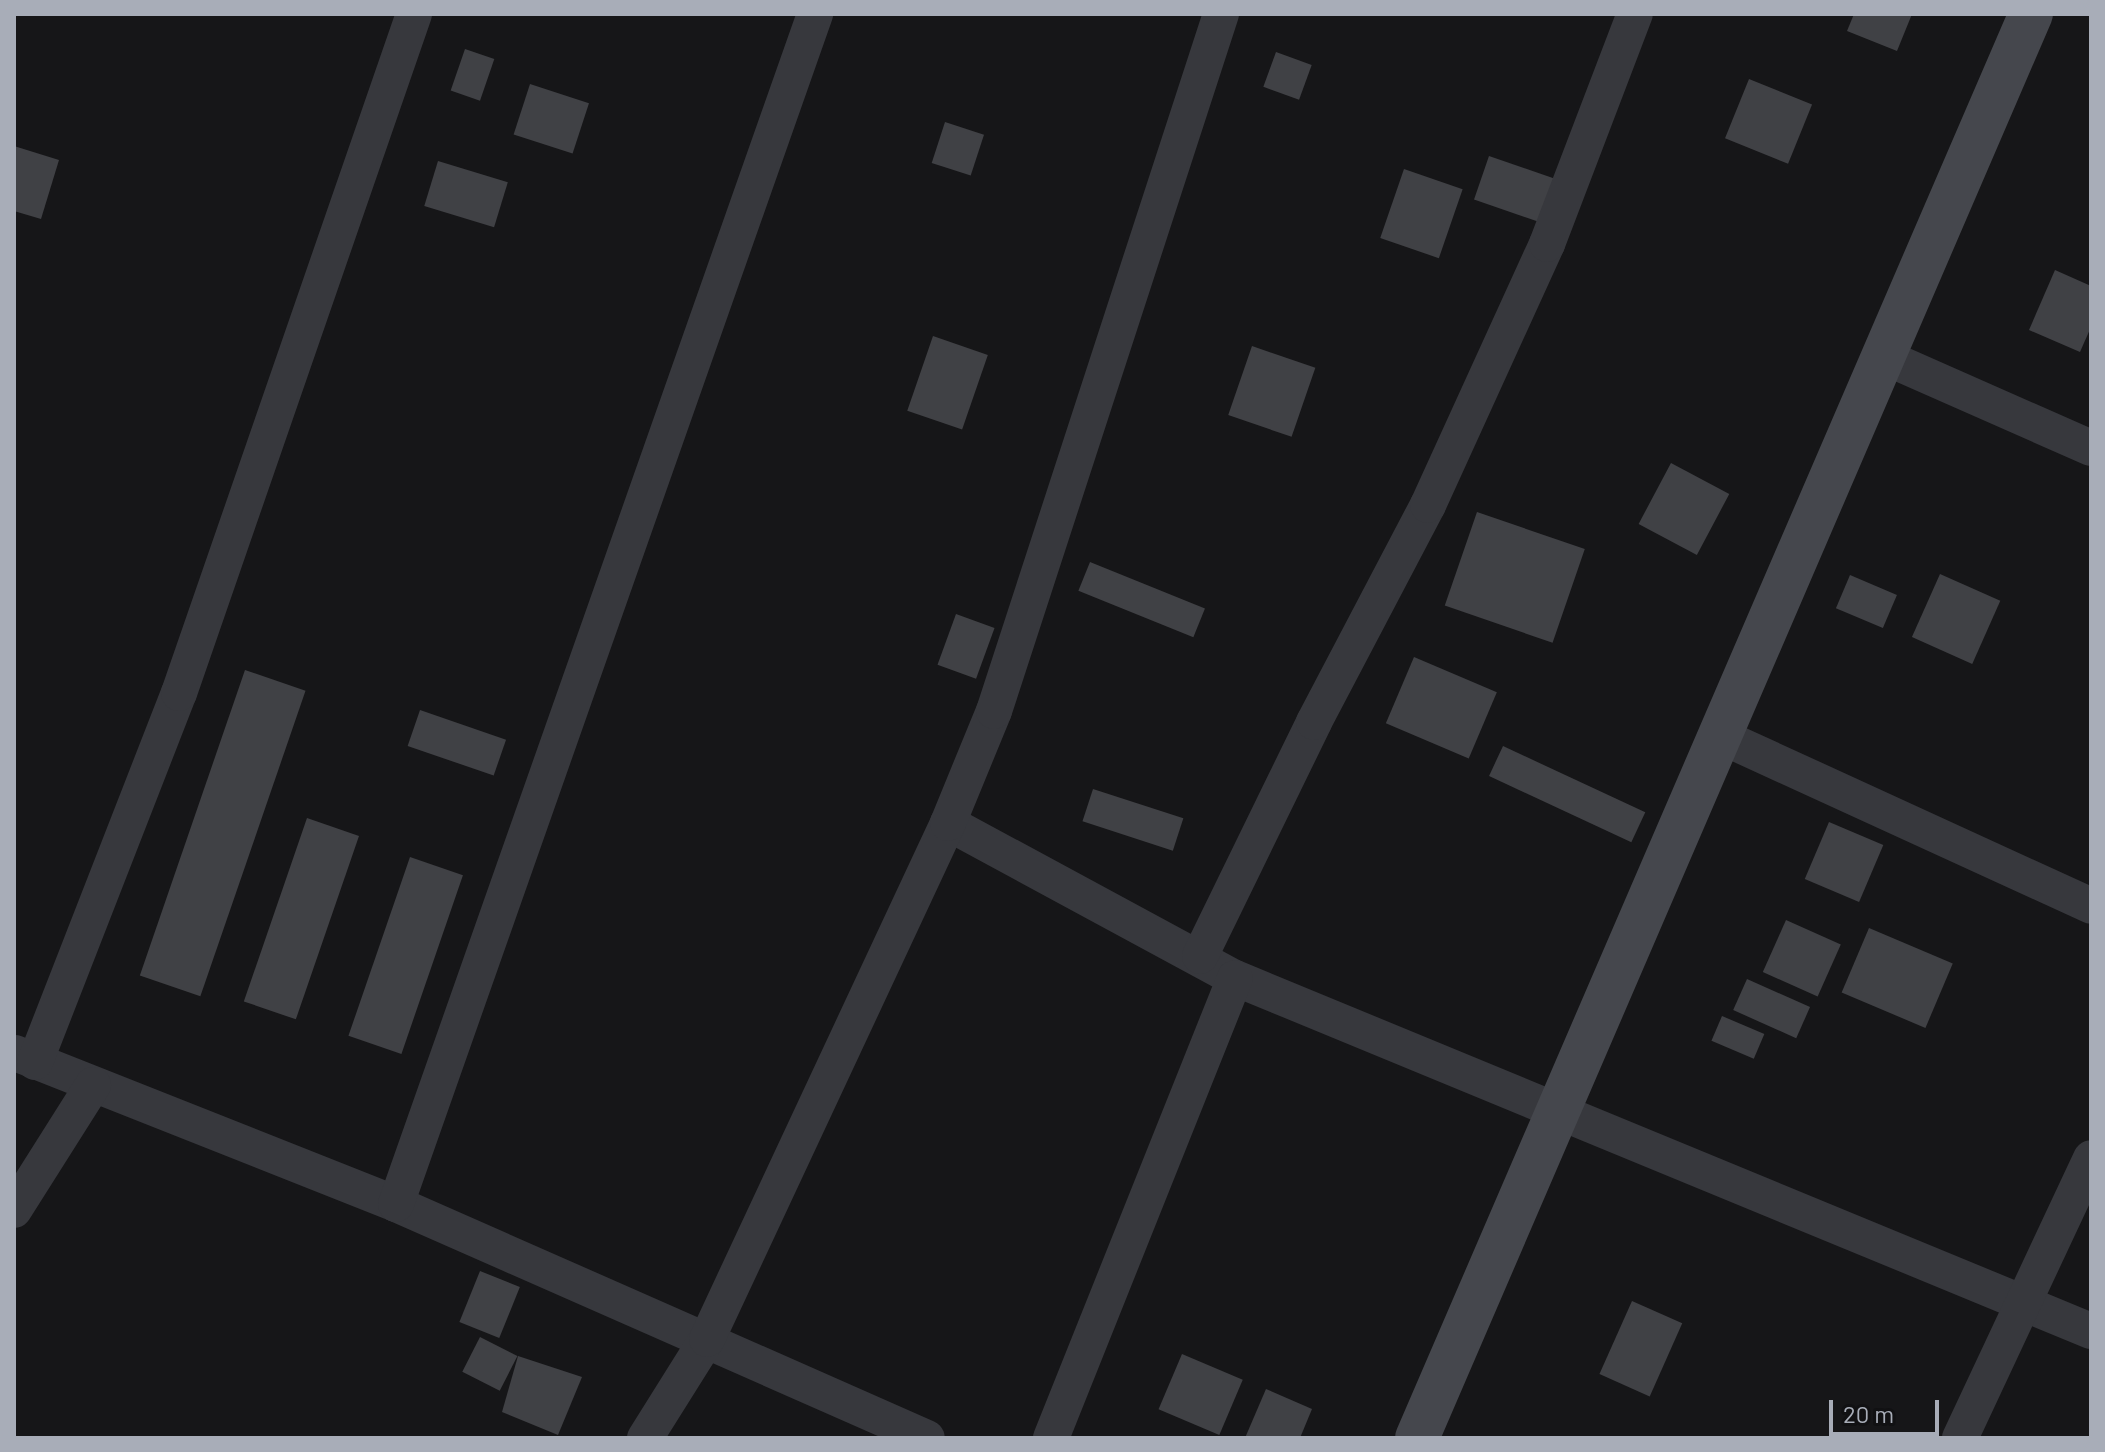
<!DOCTYPE html>
<html>
<head>
<meta charset="utf-8">
<style>
	body { margin:0 }
	#map { position:relative; width:2105px; height:1452px; overflow:hidden; background:#161618; font-family:Barlow,sans-serif }
	div>[style] { position:absolute }
	[style*='--x'] { left:calc(var(--x)*1px); top:calc(var(--y)*1px); width:calc(var(--w)*1px); rotate:calc(var(--a)*1deg) }
	.building>* { inset:0; background:#404145; transform-origin:0 0 }
	.street>* { height:36px; margin:-18px; padding:0 18px; transform-origin:18px; border-radius:18px; background:#37383d }
	.secondary>* { height:44px; margin:-22px; padding:0 22px; transform-origin:22px; border-radius:22px; background:#45474d }
	span { translate:-50% -50%; white-space:nowrap; text-align:center; line-height:1.15; -webkit-text-stroke:7px #111113; paint-order:stroke }
	.frame { position:absolute; inset:0; border:16px solid #a8adb8; pointer-events:none }
	.scale { position:absolute; left:1829px; top:1400px; width:110px; height:36px; box-sizing:border-box; border:4px solid #a8adb8; border-top:0; padding-left:10px; font-size:24px; line-height:28px; white-space:nowrap; color:#a8adb8; -webkit-text-stroke:6px #111113; paint-order:stroke }
</style>
</head>
<body>
<div id="map">
	<div class="building">
		<div style="clip-path:polygon(1854px 14px,1912px 14px,1897px 51px,1847px 31px)"></div>
		<div style="left:465px;top:49px;width:31px;height:44px;rotate:19deg"></div>
		<div style="left:1276px;top:52px;width:38px;height:37px;rotate:20deg"></div>
		<div style="left:1749px;top:79px;width:68px;height:64px;rotate:22deg"></div>
		<div style="left:530px;top:84px;width:62px;height:53px;rotate:18deg"></div>
		<div style="left:945px;top:122px;width:41px;height:43px;rotate:18deg"></div>
		<div style="clip-path:polygon(14px 146px,59px 160px,41px 219px,14px 211px)"></div>
		<div style="left:1489px;top:156px;width:69px;height:46px;rotate:19deg"></div>
		<div style="left:438px;top:161px;width:73px;height:47px;rotate:17deg"></div>
		<div style="left:1404px;top:169px;width:62px;height:73px;rotate:19deg"></div>
		<div style="clip-path:polygon(2055px 270px,2091px 286px,2091px 327px,2080px 352px,2029px 330px)"></div>
		<div style="left:933px;top:336px;width:58px;height:79px;rotate:19deg"></div>
		<div style="left:1252px;top:346px;width:67px;height:73px;rotate:19deg"></div>
		<div style="left:1671px;top:463px;width:66px;height:69px;rotate:28deg"></div>
		<div style="left:1477px;top:512px;width:114px;height:99px;rotate:19deg"></div>
		<div style="left:1090px;top:562px;width:124px;height:31px;rotate:22deg"></div>
		<div style="left:1940px;top:574px;width:66px;height:69px;rotate:24deg"></div>
		<div style="left:1850px;top:575px;width:51px;height:36px;rotate:23deg"></div>
		<div style="left:956px;top:614px;width:41px;height:54px;rotate:20deg"></div>
		<div style="left:1414px;top:657px;width:90px;height:72px;rotate:23deg"></div>
		<div style="left:245px;top:670px;width:64px;height:323px;rotate:19deg"></div>
		<div style="left:420px;top:710px;width:91px;height:38px;rotate:19deg"></div>
		<div style="left:1503px;top:746px;width:157px;height:33px;rotate:25deg"></div>
		<div style="left:1093px;top:789px;width:95px;height:34px;rotate:18deg"></div>
		<div style="left:307px;top:818px;width:55px;height:194px;rotate:19deg"></div>
		<div style="left:1829px;top:822px;width:59px;height:62px;rotate:23deg"></div>
		<div style="left:410px;top:857px;width:56px;height:189px;rotate:19deg"></div>
		<div style="left:1786px;top:920px;width:60px;height:57px;rotate:24deg"></div>
		<div style="left:1869px;top:928px;width:91px;height:70px;rotate:23deg"></div>
		<div style="left:1747px;top:979px;width:69px;height:34px;rotate:24deg"></div>
		<div style="left:1722px;top:1016px;width:46px;height:27px;rotate:23deg"></div>
		<div style="left:480px;top:1271px;width:43px;height:55px;rotate:22deg"></div>
		<div style="left:1632px;top:1301px;width:55px;height:80px;rotate:24deg"></div>
		<div style="left:480px;top:1337px;width:42px;height:39px;rotate:27deg"></div>
		<div style="left:1182px;top:1354px;width:66px;height:60px;rotate:23deg"></div>
		<div style="clip-path:polygon(518px 1356px,582px 1377px,558px 1435px,502px 1412px)"></div>
		<div style="clip-path:polygon(1266px 1389px,1312px 1409px,1300px 1438px,1245px 1438px)"></div>
	</div>
	<div class="street">
		<div style="--x:1887;--y:358;--w:223;--a:23.8"></div>
		<div style="--x:1718;--y:735;--w:410;--a:24.6"></div>
		<div style="--x:948;--y:823;--w:326;--a:28.4"></div>
		<div style="--x:1235;--y:978;--w:926;--a:22.41"></div>
		<div style="--x:1200;--y:956;--w:260;--a:-64"></div>
		<div style="--x:1314;--y:722;--w:245;--a:-62.3"></div>
		<div style="--x:1428;--y:505;--w:287;--a:-65.5"></div>
		<div style="--x:1547;--y:244;--w:246;--a:-69.1"></div>
		<div style="--x:15;--y:1053;--w:410;--a:21.6"></div>
		<div style="--x:396;--y:1204;--w:580;--a:23.78"></div>
		<div style="--x:35;--y:1062;--w:396;--a:-68.7"></div>
		<div style="--x:179;--y:693;--w:719;--a:-70.91"></div>
		<div style="--x:396;--y:1204;--w:1262;--a:-70.6"></div>
		<div style="--x:14;--y:1210;--w:148;--a:-57.7"></div>
		<div style="--x:645;--y:1438;--w:117;--a:-57.9"></div>
		<div style="--x:707;--y:1339;--w:570;--a:-64.96"></div>
		<div style="--x:948;--y:823;--w:121;--a:-67.7"></div>
		<div style="--x:994;--y:711;--w:733;--a:-71.96"></div>
		<div style="--x:1051;--y:1438;--w:495;--a:-68.2"></div>
		<div style="--x:1960;--y:1438;--w:309;--a:-64.9"></div>
	</div>
	<div class="secondary">
		<div style="--x:1417;--y:1438;--w:1551;--a:-66.68"></div>
	</div>
	<div class="frame"></div>
	<div class="scale">20 m</div>
</div>
</body>
</html>
